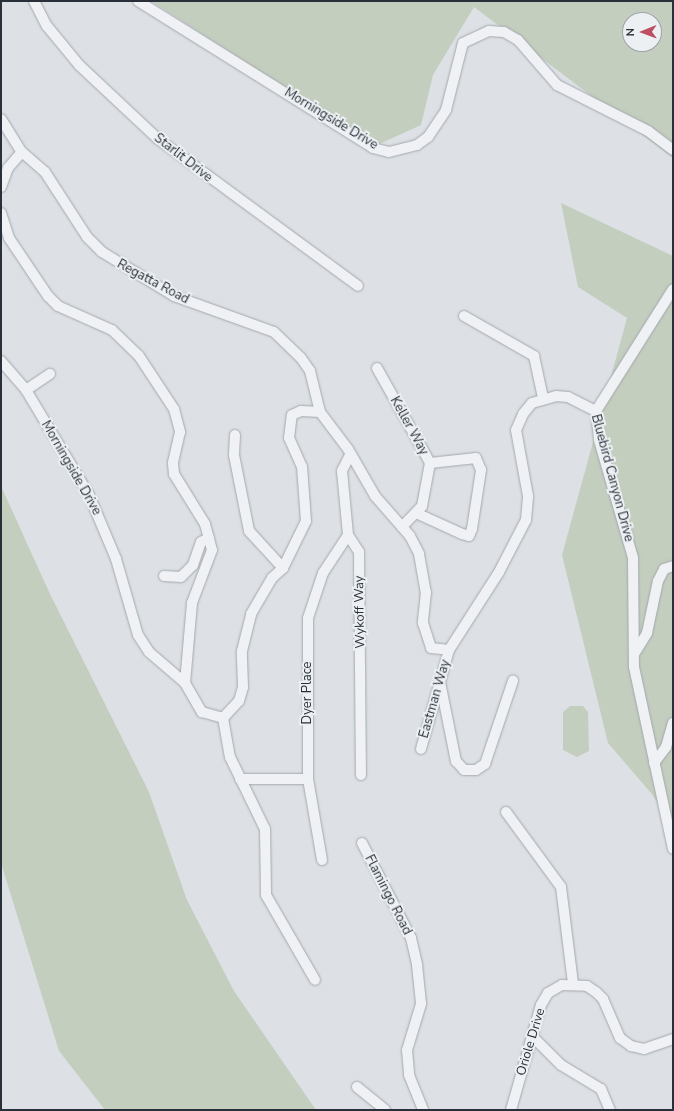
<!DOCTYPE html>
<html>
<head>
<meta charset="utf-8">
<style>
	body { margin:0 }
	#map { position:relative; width:674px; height:1111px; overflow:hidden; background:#dde1e5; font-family:"Nunito Sans",sans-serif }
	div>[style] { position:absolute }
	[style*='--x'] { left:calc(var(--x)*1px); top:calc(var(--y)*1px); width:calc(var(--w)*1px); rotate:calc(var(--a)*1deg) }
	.green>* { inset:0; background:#c4cebf }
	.roads { filter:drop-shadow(0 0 1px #a3a8ae) drop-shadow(0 0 1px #a3a8ae) }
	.minor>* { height:10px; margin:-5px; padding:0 5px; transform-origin:5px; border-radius:5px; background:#eff1f4 }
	span { translate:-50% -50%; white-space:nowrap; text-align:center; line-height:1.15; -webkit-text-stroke:4px #ecf0f3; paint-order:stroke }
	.street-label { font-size:13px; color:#29303a }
	.frame { position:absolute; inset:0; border:2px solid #29303a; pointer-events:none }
	.north { position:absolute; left:622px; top:12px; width:40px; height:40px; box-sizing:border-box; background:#ecf0f3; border:1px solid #9ea3a9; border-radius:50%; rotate:269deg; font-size:11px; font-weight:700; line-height:16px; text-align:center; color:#29303a }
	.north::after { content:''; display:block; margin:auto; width:14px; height:18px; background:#bd4f65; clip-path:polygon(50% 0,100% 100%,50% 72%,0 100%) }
</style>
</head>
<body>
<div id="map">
	<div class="green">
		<div style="clip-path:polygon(evenodd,151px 1px,673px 1px,673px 158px,474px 7px,433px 75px,421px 125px,375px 146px,151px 1px,630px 20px,654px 20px,654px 44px,630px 44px,630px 20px)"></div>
		<div style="clip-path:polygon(561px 203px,673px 256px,673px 826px,651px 793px,608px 743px,562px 555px,627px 318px,578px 287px)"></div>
		<div style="clip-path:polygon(1px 486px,50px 594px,149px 792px,187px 900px,234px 991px,316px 1110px,105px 1110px,59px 1051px,1px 863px)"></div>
		<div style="clip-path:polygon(570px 706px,583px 706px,588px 712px,589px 751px,577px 757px,563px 750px,563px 712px)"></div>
	</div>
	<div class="roads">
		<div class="minor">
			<div style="--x:34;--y:1;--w:28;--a:63"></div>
			<div style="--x:47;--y:26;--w:50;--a:50.6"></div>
			<div style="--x:79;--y:65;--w:108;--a:43.1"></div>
			<div style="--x:158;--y:139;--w:248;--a:36.3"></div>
			<div style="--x:138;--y:1;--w:277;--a:32"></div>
			<div style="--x:373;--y:148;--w:16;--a:14"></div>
			<div style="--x:389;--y:152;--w:29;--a:-14"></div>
			<div style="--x:417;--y:145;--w:14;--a:-36"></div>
			<div style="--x:428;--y:137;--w:32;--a:-56"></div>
			<div style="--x:446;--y:110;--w:69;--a:-75.8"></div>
			<div style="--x:463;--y:43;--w:29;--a:-25"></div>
			<div style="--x:489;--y:31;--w:15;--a:4"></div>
			<div style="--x:504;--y:32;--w:16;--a:30"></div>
			<div style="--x:518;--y:40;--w:60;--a:49.1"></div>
			<div style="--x:557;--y:85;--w:102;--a:26.8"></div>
			<div style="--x:648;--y:131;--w:31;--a:37"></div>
			<div style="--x:1;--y:119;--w:39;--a:58"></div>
			<div style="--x:22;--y:152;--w:30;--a:41"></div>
			<div style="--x:45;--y:172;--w:77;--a:57.1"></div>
			<div style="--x:87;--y:237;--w:21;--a:45"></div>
			<div style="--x:102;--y:252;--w:84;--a:31.4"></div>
			<div style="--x:174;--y:296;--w:106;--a:19.8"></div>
			<div style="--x:274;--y:332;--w:37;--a:44"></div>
			<div style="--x:301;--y:358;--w:16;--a:55"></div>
			<div style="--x:310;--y:371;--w:42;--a:76.3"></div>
			<div style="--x:320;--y:412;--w:46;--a:52.9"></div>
			<div style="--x:348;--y:449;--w:54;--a:60.1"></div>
			<div style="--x:375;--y:496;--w:53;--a:48.8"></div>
			<div style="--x:410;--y:536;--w:20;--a:63"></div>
			<div style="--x:419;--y:554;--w:39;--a:80"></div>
			<div style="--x:426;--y:592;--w:31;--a:96"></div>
			<div style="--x:423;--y:623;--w:26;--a:72"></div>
			<div style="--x:431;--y:648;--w:18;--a:6"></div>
			<div style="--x:449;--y:650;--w:93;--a:-57.3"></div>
			<div style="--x:499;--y:572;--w:59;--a:-62.6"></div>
			<div style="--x:526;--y:520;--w:24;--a:-85"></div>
			<div style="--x:528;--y:496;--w:67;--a:-100.3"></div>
			<div style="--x:516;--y:430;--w:17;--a:-66"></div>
			<div style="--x:523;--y:414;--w:14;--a:-51"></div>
			<div style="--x:532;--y:403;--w:25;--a:-16"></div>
			<div style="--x:556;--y:396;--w:12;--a:5"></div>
			<div style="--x:568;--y:397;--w:31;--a:27"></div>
			<div style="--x:1;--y:187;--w:20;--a:-70"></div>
			<div style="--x:8;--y:168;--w:21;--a:-49"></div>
			<div style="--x:1;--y:213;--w:26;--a:72"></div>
			<div style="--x:9;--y:238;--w:70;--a:56.1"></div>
			<div style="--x:48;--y:296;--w:14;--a:45"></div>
			<div style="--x:58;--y:306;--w:59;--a:24"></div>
			<div style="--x:112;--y:330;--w:37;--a:44"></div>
			<div style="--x:139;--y:356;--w:64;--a:56.6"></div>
			<div style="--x:174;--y:409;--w:24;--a:75"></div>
			<div style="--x:180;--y:432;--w:32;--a:103"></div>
			<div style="--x:173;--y:463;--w:11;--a:85"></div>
			<div style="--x:174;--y:474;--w:59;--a:58.2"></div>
			<div style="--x:205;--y:524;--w:27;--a:75"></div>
			<div style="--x:212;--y:550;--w:57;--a:110.7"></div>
			<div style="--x:192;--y:603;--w:80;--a:95"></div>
			<div style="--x:185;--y:683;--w:34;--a:60"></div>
			<div style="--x:202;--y:712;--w:22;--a:16"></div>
			<div style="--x:464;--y:316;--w:81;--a:29.7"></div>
			<div style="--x:534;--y:356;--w:43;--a:77.9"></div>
			<div style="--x:1;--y:361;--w:38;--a:49"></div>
			<div style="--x:26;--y:390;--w:122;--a:59"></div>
			<div style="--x:89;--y:495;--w:69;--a:67.1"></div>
			<div style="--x:116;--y:559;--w:79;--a:73.9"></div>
			<div style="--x:138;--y:635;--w:20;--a:57"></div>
			<div style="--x:149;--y:652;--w:48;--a:40.7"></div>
			<div style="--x:377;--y:368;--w:109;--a:60.8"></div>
			<div style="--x:430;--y:463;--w:44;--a:100.5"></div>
			<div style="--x:422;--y:506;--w:29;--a:134"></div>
			<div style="--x:26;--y:390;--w:29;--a:-34"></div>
			<div style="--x:596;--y:411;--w:29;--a:84"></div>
			<div style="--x:599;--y:440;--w:123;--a:73.9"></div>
			<div style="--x:633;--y:558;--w:109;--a:89.5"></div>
			<div style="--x:634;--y:667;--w:186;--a:77.9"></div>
			<div style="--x:596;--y:411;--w:144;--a:-57.7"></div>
			<div style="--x:235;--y:435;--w:20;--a:93"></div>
			<div style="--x:234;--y:455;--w:77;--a:78.8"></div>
			<div style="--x:249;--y:531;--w:50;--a:47.4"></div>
			<div style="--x:350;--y:455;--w:18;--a:117"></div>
			<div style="--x:342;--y:471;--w:64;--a:84.6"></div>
			<div style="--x:348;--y:535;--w:20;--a:57"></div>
			<div style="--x:359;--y:552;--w:223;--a:89.5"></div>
			<div style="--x:416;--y:513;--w:51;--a:24.5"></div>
			<div style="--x:462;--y:534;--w:7;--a:16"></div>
			<div style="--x:469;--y:536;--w:8;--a:-67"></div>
			<div style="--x:472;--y:529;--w:60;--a:-81.3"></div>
			<div style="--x:481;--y:470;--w:13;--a:-113"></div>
			<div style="--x:476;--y:458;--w:46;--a:173.8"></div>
			<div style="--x:164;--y:576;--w:17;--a:3"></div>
			<div style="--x:181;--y:577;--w:17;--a:-45"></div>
			<div style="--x:193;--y:565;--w:24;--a:-71"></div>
			<div style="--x:201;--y:542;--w:9;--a:-27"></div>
			<div style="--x:634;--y:654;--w:25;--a:-58"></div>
			<div style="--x:647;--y:633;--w:53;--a:-78.1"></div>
			<div style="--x:658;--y:581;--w:13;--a:-63"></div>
			<div style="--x:664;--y:569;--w:9;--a:-18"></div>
			<div style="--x:440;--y:682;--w:81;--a:78.6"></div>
			<div style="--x:456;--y:761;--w:12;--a:48"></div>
			<div style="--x:464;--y:770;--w:12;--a:0"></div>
			<div style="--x:476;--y:770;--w:11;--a:-34"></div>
			<div style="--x:485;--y:764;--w:88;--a:-71.4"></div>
			<div style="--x:223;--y:718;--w:23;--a:-47"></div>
			<div style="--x:239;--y:701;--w:15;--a:-74"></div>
			<div style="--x:243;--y:687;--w:36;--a:-92"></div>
			<div style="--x:242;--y:651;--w:38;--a:-76"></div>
			<div style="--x:251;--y:614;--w:42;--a:-59.7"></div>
			<div style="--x:272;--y:578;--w:15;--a:-42"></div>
			<div style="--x:283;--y:568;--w:52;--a:-63.9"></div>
			<div style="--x:306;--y:521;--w:54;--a:-94.2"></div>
			<div style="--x:302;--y:467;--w:32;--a:-114"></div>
			<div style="--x:289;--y:438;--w:23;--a:-83"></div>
			<div style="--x:292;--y:415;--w:10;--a:-24"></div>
			<div style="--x:301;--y:411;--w:19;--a:3"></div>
			<div style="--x:223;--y:718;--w:40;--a:80"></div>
			<div style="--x:230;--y:757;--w:80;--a:64.1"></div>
			<div style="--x:265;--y:829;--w:66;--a:89.1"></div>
			<div style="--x:266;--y:895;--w:98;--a:60"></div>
			<div style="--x:421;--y:749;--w:103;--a:-74.2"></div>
			<div style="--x:654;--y:763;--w:20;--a:-53"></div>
			<div style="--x:666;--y:747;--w:25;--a:-74"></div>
			<div style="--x:240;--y:779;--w:68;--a:0"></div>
			<div style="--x:506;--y:812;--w:93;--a:53.7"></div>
			<div style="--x:561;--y:887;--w:98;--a:82.9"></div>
			<div style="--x:362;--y:843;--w:107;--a:62.7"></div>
			<div style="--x:411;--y:938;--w:28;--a:77"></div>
			<div style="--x:417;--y:965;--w:39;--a:84"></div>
			<div style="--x:421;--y:1004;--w:48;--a:106.9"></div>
			<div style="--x:407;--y:1050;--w:25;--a:85"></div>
			<div style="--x:409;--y:1075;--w:38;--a:68"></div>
			<div style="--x:322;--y:860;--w:82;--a:-99.8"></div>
			<div style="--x:308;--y:779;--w:161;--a:-90"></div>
			<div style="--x:308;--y:618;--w:47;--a:-71.6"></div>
			<div style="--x:323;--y:573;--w:45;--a:-56.7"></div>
			<div style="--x:532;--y:1036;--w:41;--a:45"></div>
			<div style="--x:561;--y:1065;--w:47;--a:31"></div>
			<div style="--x:601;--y:1089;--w:23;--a:67"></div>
			<div style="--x:357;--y:1087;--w:36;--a:39"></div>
			<div style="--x:511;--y:1110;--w:109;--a:-74.1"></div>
			<div style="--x:541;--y:1005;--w:14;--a:-60"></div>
			<div style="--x:548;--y:993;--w:16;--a:-30"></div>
			<div style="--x:562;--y:985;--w:25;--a:2"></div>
			<div style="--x:587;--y:986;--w:11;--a:34"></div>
			<div style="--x:596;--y:992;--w:10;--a:45"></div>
			<div style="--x:603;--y:999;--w:43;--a:66.4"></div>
			<div style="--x:620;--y:1038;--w:14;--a:36"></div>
			<div style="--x:631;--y:1046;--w:13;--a:13"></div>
			<div style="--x:644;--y:1049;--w:31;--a:-19"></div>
		</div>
	</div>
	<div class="street-label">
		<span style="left:331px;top:119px;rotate:31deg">Morningside Drive</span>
		<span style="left:183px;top:158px;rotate:38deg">Starlit Drive</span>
		<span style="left:153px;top:282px;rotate:28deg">Regatta Road</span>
		<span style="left:409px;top:426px;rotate:61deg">Keller Way</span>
		<span style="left:71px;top:468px;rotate:60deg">Morningside Drive</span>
		<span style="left:612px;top:478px;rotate:75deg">Bluebird Canyon Drive</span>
		<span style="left:360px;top:612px;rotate:-91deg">Wykoff Way</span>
		<span style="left:307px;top:693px;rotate:-90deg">Dyer Place</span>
		<span style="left:435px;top:699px;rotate:-74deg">Eastman Way</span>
		<span style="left:388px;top:895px;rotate:63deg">Flamingo Road</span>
		<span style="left:531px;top:1042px;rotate:-73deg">Oriole Drive</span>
	</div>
	<div class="frame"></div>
	<div class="north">N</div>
</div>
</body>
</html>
